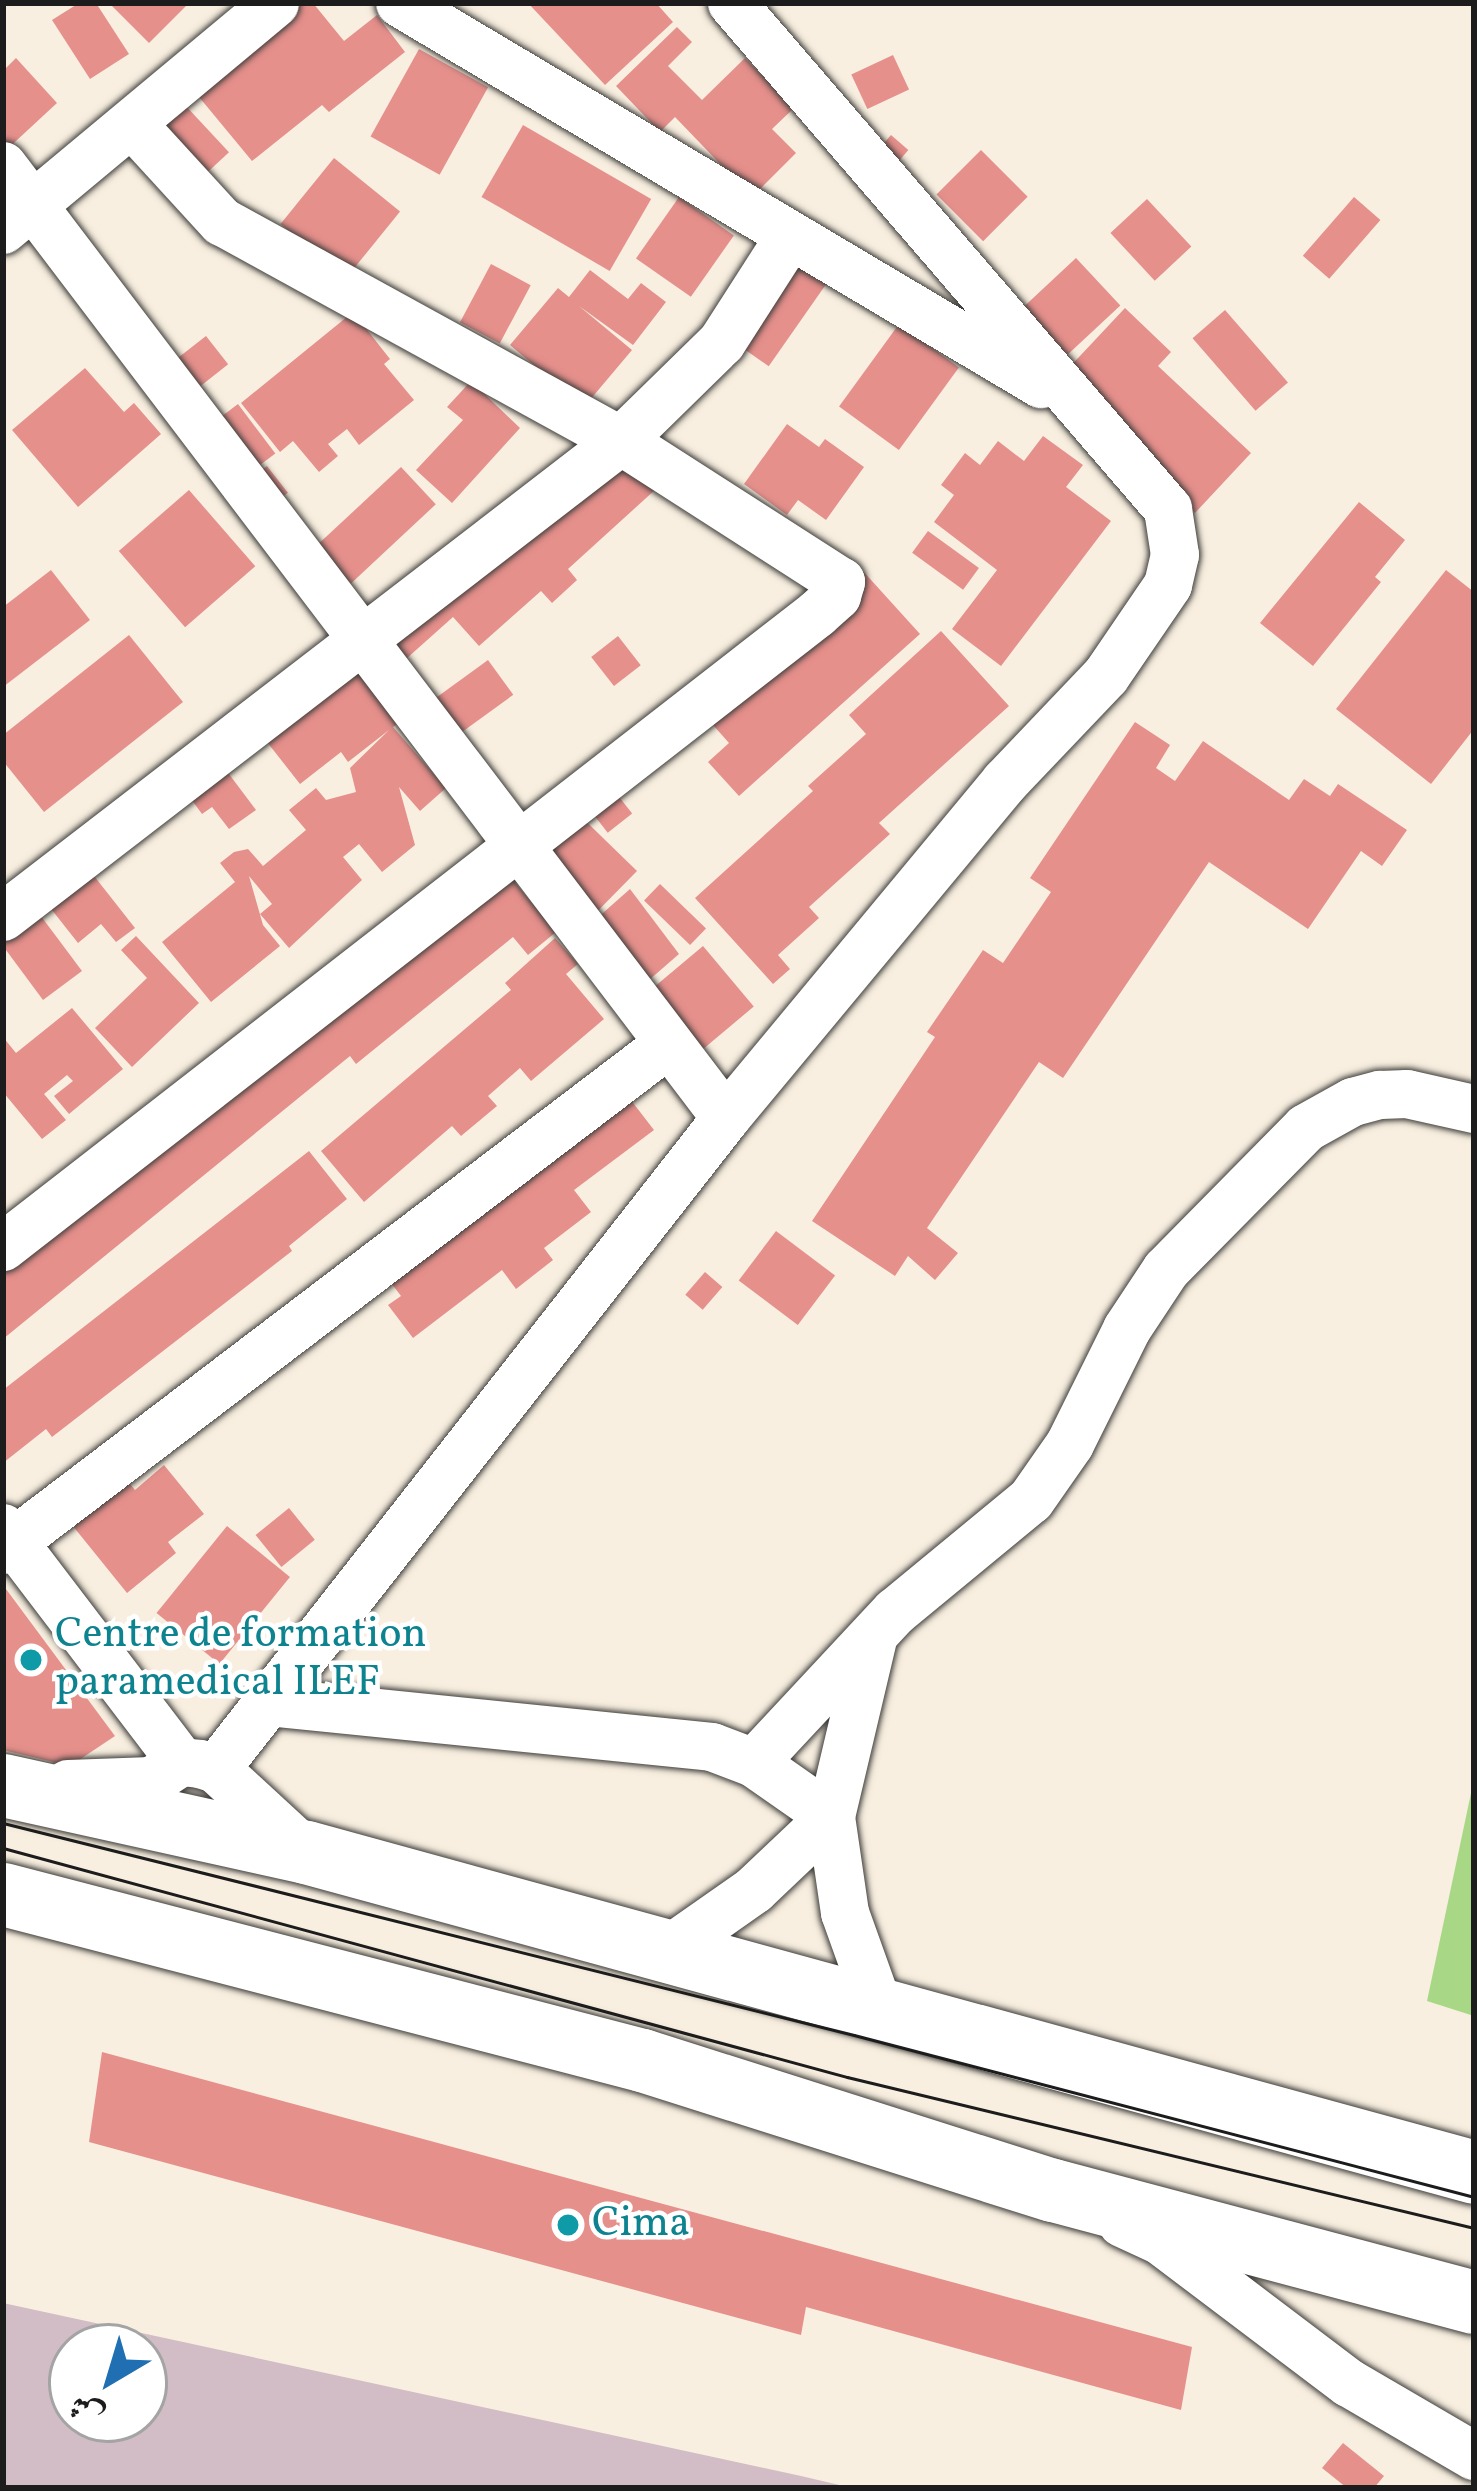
<!DOCTYPE html>
<html>
<head>
<meta charset="utf-8">
<style>
	body { margin:0 }
	#map { position:relative; width:1477px; height:2491px; overflow:hidden; background:#f8efe0; font-family:Vollkorn,Amiri,serif }
	div>[style] { position:absolute }
	[style*='--x'] { left:calc(var(--x)*1px); top:calc(var(--y)*1px); width:calc(var(--w)*1px); rotate:calc(var(--a)*1deg) }
	.industrial>* { inset:0; background:#d2bdc6 }
	.green>* { inset:0; background:#a8d785 }
	.building>* { inset:0; background:#e6908c; transform-origin:0 0 }
	.roads { filter:drop-shadow(0 0 3px #3d3c39) drop-shadow(0 0 3px #3d3c39) }
	.minor>* { height:48px; margin:-24px; padding:0 24px; transform-origin:24px; border-radius:24px; background:#fff }
	.major>* { height:63px; margin:-31.5px; padding:0 31.5px; transform-origin:31.5px; border-radius:31.5px; background:#fff }
	.tram>* { height:3px; margin:-1.5px; padding:0 1.5px; transform-origin:1.5px; border-radius:1.5px; background:#1c1c1c }
	.dots>* { width:33px; height:33px; translate:-50% -50%; box-sizing:border-box; border:6px solid #fff; border-radius:50% }
	span { translate:-50% -50%; white-space:nowrap; text-align:center; line-height:1.15; -webkit-text-stroke:9px #fff; paint-order:stroke }
	.culture-label { font-size:42px; color:#0d838f }
	.left { translate:0 -50%; text-align:left }
	.frame { position:absolute; inset:0; border:6px solid #1c1c1c; pointer-events:none }
	.north { position:absolute; left:48px; top:2323px; width:120px; height:120px; box-sizing:border-box; background:#fff; border:3px solid #a4a4a4; border-radius:50%; rotate:218deg; font-size:33px; font-weight:700; line-height:48px; text-align:center; color:#1c1c1c }
	.north::after { content:''; display:block; margin:auto; width:42px; height:54px; background:#1f6fb2; clip-path:polygon(50% 0,100% 100%,50% 72%,0 100%) }
</style>
</head>
<body>
<div id="map">
	<div class="industrial">
		<div style="clip-path:polygon(evenodd,3px 2303px,801px 2476px,852px 2488px,3px 2488px,3px 2303px,72px 2347px,144px 2347px,144px 2419px,72px 2419px,72px 2347px)"></div>
	</div>
	<div class="green">
		<div style="clip-path:polygon(1474px 1779px,1474px 2016px,1427px 2001px)"></div>
	</div>
	<div class="building">
		<div style="clip-path:polygon(79px 3px,96px 3px,129px 54px,90px 79px,52px 20px)"></div>
		<div style="clip-path:polygon(109px 3px,189px 3px,149px 43px)"></div>
		<div style="clip-path:polygon(282px 3px,313px 3px,344px 41px,377px 15px,405px 52px,329px 112px,322px 105px,252px 161px,185px 80px)"></div>
		<div style="clip-path:polygon(528px 3px,656px 3px,673px 22px,605px 85px)"></div>
		<div style="clip-path:polygon(677px 27px,692px 42px,668px 66px,702px 100px,745px 58px,794px 108px,772px 129px,796px 153px,752px 197px,675px 117px,660px 132px,616px 86px)"></div>
		<div style="left:419px;top:49px;width:79px;height:100px;rotate:29deg"></div>
		<div style="left:893px;top:55px;width:38px;height:46px;rotate:65deg"></div>
		<div style="clip-path:polygon(16px 58px,57px 103px,3px 153px,3px 71px)"></div>
		<div style="left:171px;top:90px;width:85px;height:61px;rotate:47deg"></div>
		<div style="left:523px;top:125px;width:148px;height:83px;rotate:30deg"></div>
		<div style="left:891px;top:135px;width:23px;height:18px;rotate:41deg"></div>
		<div style="left:981px;top:150px;width:66px;height:63px;rotate:45deg"></div>
		<div style="left:334px;top:158px;width:85px;height:85px;rotate:39deg"></div>
		<div style="left:679px;top:197px;width:67px;height:75px;rotate:35deg"></div>
		<div style="left:1354px;top:197px;width:35px;height:78px;rotate:41deg"></div>
		<div style="left:1147px;top:199px;width:65px;height:50px;rotate:47deg"></div>
		<div style="left:768px;top:240px;width:73px;height:103px;rotate:35deg"></div>
		<div style="left:1076px;top:258px;width:65px;height:88px;rotate:47deg"></div>
		<div style="left:491px;top:264px;width:45px;height:66px;rotate:28deg"></div>
		<div style="clip-path:polygon(590px 270px,628px 299px,641px 283px,666px 302px,633px 345px,579px 306px,632px 350px,584px 407px,510px 345px,558px 288px,569px 297px)"></div>
		<div style="clip-path:polygon(1125px 308px,1171px 352px,1158px 366px,1251px 453px,1195px 513px,1049px 389px)"></div>
		<div style="left:1225px;top:310px;width:96px;height:43px;rotate:49deg"></div>
		<div style="clip-path:polygon(353px 312px,390px 359px,384px 364px,414px 400px,359px 445px,347px 429px,328px 444px,338px 456px,319px 472px,293px 441px,280px 452px,241px 403px)"></div>
		<div style="left:899px;top:324px;width:74px;height:102px;rotate:36deg"></div>
		<div style="left:206px;top:336px;width:36px;height:35px;rotate:52deg"></div>
		<div style="clip-path:polygon(85px 368px,124px 412px,134px 403px,161px 434px,78px 507px,12px 430px)"></div>
		<div style="clip-path:polygon(471px 381px,520px 428px,452px 503px,416px 470px,463px 420px,447px 407px)"></div>
		<div style="left:238px;top:404px;width:62px;height:46px;rotate:53deg"></div>
		<div style="clip-path:polygon(787px 424px,819px 447px,825px 439px,864px 467px,826px 520px,798px 500px,787px 515px,744px 484px)"></div>
		<div style="clip-path:polygon(601px 428px,656px 489px,568px 569px,577px 580px,552px 603px,541px 591px,479px 646px,453px 617px,406px 659px,369px 619px)"></div>
		<div style="clip-path:polygon(1043px 436px,1083px 465px,1066px 487px,1111px 521px,1001px 666px,952px 629px,997px 570px,934px 522px,954px 495px,941px 485px,965px 453px,980px 465px,998px 441px,1024px 461px)"></div>
		<div style="left:267px;top:466px;width:34px;height:29px;rotate:52deg"></div>
		<div style="left:401px;top:467px;width:51px;height:116px;rotate:47deg"></div>
		<div style="left:189px;top:490px;width:101px;height:93px;rotate:49deg"></div>
		<div style="clip-path:polygon(1359px 502px,1405px 540px,1375px 577px,1381px 582px,1313px 666px,1260px 623px)"></div>
		<div style="left:928px;top:531px;width:63px;height:27px;rotate:36deg"></div>
		<div style="clip-path:polygon(51px 570px,90px 620px,3px 687px,3px 607px)"></div>
		<div style="clip-path:polygon(862px 570px,920px 634px,739px 796px,708px 762px,729px 743px,698px 708px,733px 685px)"></div>
		<div style="clip-path:polygon(1446px 570px,1474px 592px,1474px 729px,1431px 784px,1336px 709px)"></div>
		<div style="clip-path:polygon(941px 631px,1009px 706px,879px 823px,890px 834px,809px 907px,819px 918px,778px 955px,790px 969px,773px 984px,695px 898px,813px 791px,808px 786px,866px 734px,849px 715px)"></div>
		<div style="clip-path:polygon(129px 635px,183px 702px,44px 812px,3px 761px,3px 735px)"></div>
		<div style="left:618px;top:636px;width:37px;height:34px;rotate:52deg"></div>
		<div style="clip-path:polygon(349px 659px,399px 723px,393px 727px,446px 788px,420px 811px,399px 787px,415px 845px,382px 872px,359px 844px,343px 857px,362px 880px,289px 948px,260px 914px,272px 904px,249px 876px,263px 925px,280px 946px,211px 1002px,162px 942px,235px 882px,220px 863px,234px 852px,248px 849px,263px 866px,306px 830px,289px 810px,316px 788px,326px 800px,356px 792px,350px 768px,389px 730px,348px 762px,341px 752px,300px 784px,256px 728px)"></div>
		<div style="left:488px;top:660px;width:43px;height:74px;rotate:54deg"></div>
		<div style="clip-path:polygon(1135px 722px,1170px 745px,1156px 768px,1175px 781px,1203px 741px,1289px 800px,1304px 779px,1330px 796px,1338px 784px,1407px 830px,1382px 866px,1361px 851px,1308px 929px,1209px 862px,1063px 1078px,1039px 1062px,927px 1228px,958px 1253px,935px 1280px,908px 1256px,895px 1276px,812px 1221px,935px 1037px,927px 1032px,983px 950px,1003px 963px,1051px 892px,1030px 878px)"></div>
		<div style="clip-path:polygon(208px 746px,256px 810px,229px 829px,212px 807px,202px 814px,172px 773px)"></div>
		<div style="left:602px;top:775px;width:49px;height:31px;rotate:52deg"></div>
		<div style="clip-path:polygon(564px 800px,637px 871px,581px 928px,524px 841px)"></div>
		<div style="clip-path:polygon(76px 853px,135px 928px,116px 942px,101px 924px,78px 943px,33px 886px)"></div>
		<div style="clip-path:polygon(498px 862px,556px 932px,528px 955px,513px 937px,356px 1064px,350px 1056px,3px 1339px,3px 1235px)"></div>
		<div style="left:660px;top:884px;width:64px;height:23px;rotate:44deg"></div>
		<div style="clip-path:polygon(630px 889px,679px 954px,625px 1001px,578px 935px)"></div>
		<div style="clip-path:polygon(23px 892px,82px 971px,43px 1000px,3px 946px)"></div>
		<div style="clip-path:polygon(136px 936px,199px 1003px,132px 1067px,95px 1028px,147px 978px,121px 950px)"></div>
		<div style="clip-path:polygon(555px 938px,578px 964px,566px 974px,604px 1019px,531px 1081px,520px 1068px,488px 1096px,497px 1106px,461px 1136px,452px 1126px,364px 1202px,321px 1151px,511px 990px,505px 983px)"></div>
		<div style="left:703px;top:946px;width:79px;height:89px;rotate:50deg"></div>
		<div style="clip-path:polygon(72px 1008px,123px 1069px,69px 1114px,54px 1096px,73px 1081px,67px 1075px,44px 1094px,66px 1120px,42px 1139px,3px 1092px,3px 1037px,16px 1053px)"></div>
		<div style="clip-path:polygon(620px 1086px,654px 1130px,574px 1190px,591px 1212px,544px 1248px,553px 1260px,516px 1289px,502px 1270px,413px 1338px,388px 1305px,401px 1296px,379px 1267px)"></div>
		<div style="clip-path:polygon(309px 1151px,347px 1199px,289px 1246px,292px 1251px,52px 1437px,46px 1429px,3px 1463px,3px 1390px)"></div>
		<div style="left:776px;top:1231px;width:74px;height:62px;rotate:37deg"></div>
		<div style="left:705px;top:1272px;width:23px;height:30px;rotate:41deg"></div>
		<div style="clip-path:polygon(164px 1465px,204px 1514px,168px 1542px,176px 1553px,127px 1593px,64px 1515px,119px 1471px,135px 1490px)"></div>
		<div style="left:289px;top:1508px;width:41px;height:43px;rotate:51deg"></div>
		<div style="left:227px;top:1526px;width:81px;height:112px;rotate:39deg"></div>
		<div style="clip-path:polygon(3px 1585px,115px 1736px,70px 1766px,3px 1750px)"></div>
		<div style="clip-path:polygon(102px 2052px,1192px 2347px,1181px 2410px,806px 2307px,801px 2335px,89px 2142px)"></div>
		<div style="clip-path:polygon(1343px 2443px,1384px 2476px,1374px 2488px,1347px 2488px,1322px 2468px)"></div>
	</div>
	<div class="roads">
		<div class="minor">
			<div style="--x:400;--y:3;--w:746;--a:30.73"></div>
			<div style="--x:3;--y:166;--w:1195;--a:52.79"></div>
			<div style="--x:3;--y:230;--w:354;--a:-39.8"></div>
			<div style="--x:3;--y:917;--w:780;--a:-37.6"></div>
			<div style="--x:621;--y:441;--w:141;--a:-44.4"></div>
			<div style="--x:722;--y:342;--w:126;--a:-57.3"></div>
			<div style="--x:3;--y:1247;--w:1031;--a:-37.87"></div>
			<div style="--x:817;--y:614;--w:27;--a:-42"></div>
			<div style="--x:837;--y:596;--w:15;--a:-74"></div>
			<div style="--x:841;--y:582;--w:261;--a:-147.3"></div>
			<div style="--x:621;--y:441;--w:455;--a:-151.2"></div>
			<div style="--x:222;--y:222;--w:132;--a:-132.5"></div>
			<div style="--x:3;--y:1528;--w:294;--a:52.7"></div>
			<div style="--x:3;--y:1550;--w:834;--a:-37.25"></div>
			<div style="--x:873;--y:1639;--w:183;--a:103.3"></div>
			<div style="--x:831;--y:1817;--w:97;--a:81.7"></div>
			<div style="--x:845;--y:1913;--w:98;--a:70.3"></div>
			<div style="--x:269;--y:1702;--w:445;--a:5.8"></div>
			<div style="--x:712;--y:1747;--w:45;--a:20.9"></div>
			<div style="--x:754;--y:1763;--w:94;--a:35"></div>
			<div style="--x:754;--y:1763;--w:207;--a:-47"></div>
			<div style="--x:895;--y:1612;--w:176;--a:-39.5"></div>
			<div style="--x:1031;--y:1500;--w:68;--a:-55.1"></div>
			<div style="--x:1070;--y:1444;--w:128;--a:-63.6"></div>
			<div style="--x:1127;--y:1329;--w:71;--a:-56.5"></div>
			<div style="--x:1166;--y:1270;--w:199;--a:-45.4"></div>
			<div style="--x:1306;--y:1128;--w:54;--a:-29"></div>
			<div style="--x:1353;--y:1102;--w:28;--a:-15"></div>
			<div style="--x:1380;--y:1095;--w:27;--a:-2"></div>
			<div style="--x:1407;--y:1094;--w:69;--a:12.6"></div>
			<div style="--x:216;--y:1769;--w:827;--a:-51.92"></div>
			<div style="--x:726;--y:1118;--w:437;--a:-50.3"></div>
			<div style="--x:1005;--y:782;--w:146;--a:-46.4"></div>
			<div style="--x:1106;--y:676;--w:110;--a:-55.7"></div>
			<div style="--x:1168;--y:585;--w:31;--a:-77"></div>
			<div style="--x:1175;--y:555;--w:47;--a:-98.7"></div>
			<div style="--x:1168;--y:509;--w:668;--a:-130.75"></div>
			<div style="--x:68;--y:1784;--w:84;--a:-2"></div>
			<div style="--x:152;--y:1781;--w:35;--a:-33"></div>
			<div style="--x:181;--y:1762;--w:19;--a:6"></div>
			<div style="--x:200;--y:1764;--w:17;--a:17"></div>
			<div style="--x:216;--y:1769;--w:118;--a:42.6"></div>
			<div style="--x:670;--y:1949;--w:103;--a:-35.1"></div>
			<div style="--x:754;--y:1890;--w:106;--a:-43.5"></div>
			<div style="--x:1122;--y:2223;--w:43;--a:24.8"></div>
			<div style="--x:1161;--y:2241;--w:236;--a:37.1"></div>
			<div style="--x:1349;--y:2383;--w:145;--a:30.3"></div>
		</div>
		<div class="major">
			<div style="--x:3;--y:1785;--w:310;--a:12.5"></div>
			<div style="--x:306;--y:1852;--w:1211;--a:15.32"></div>
			<div style="--x:3;--y:1894;--w:660;--a:14.56"></div>
			<div style="--x:642;--y:2060;--w:431;--a:17.6"></div>
			<div style="--x:1053;--y:2190;--w:436;--a:14.9"></div>
		</div>
	</div>
	<div class="tram">
		<div style="--x:3;--y:1823;--w:877;--a:13.99"></div>
		<div style="--x:854;--y:2035;--w:641;--a:14.64"></div>
		<div style="--x:3;--y:1848;--w:875;--a:15.18"></div>
		<div style="--x:847;--y:2077;--w:645;--a:13.54"></div>
	</div>
	<div class="dots">
		<div style="left:31px;top:1660px;background:#0f9aa8"></div>
		<div style="left:568px;top:2225px;background:#0f9aa8"></div>
	</div>
	<div class="culture-label">
		<span class="left" style="left:55px;top:1660px">Centre de formation<br>paramedical ILEF</span>
		<span class="left" style="left:592px;top:2225px">Cima</span>
	</div>
	<div class="frame"></div>
	<div class="north">ش</div>
</div>
</body>
</html>
